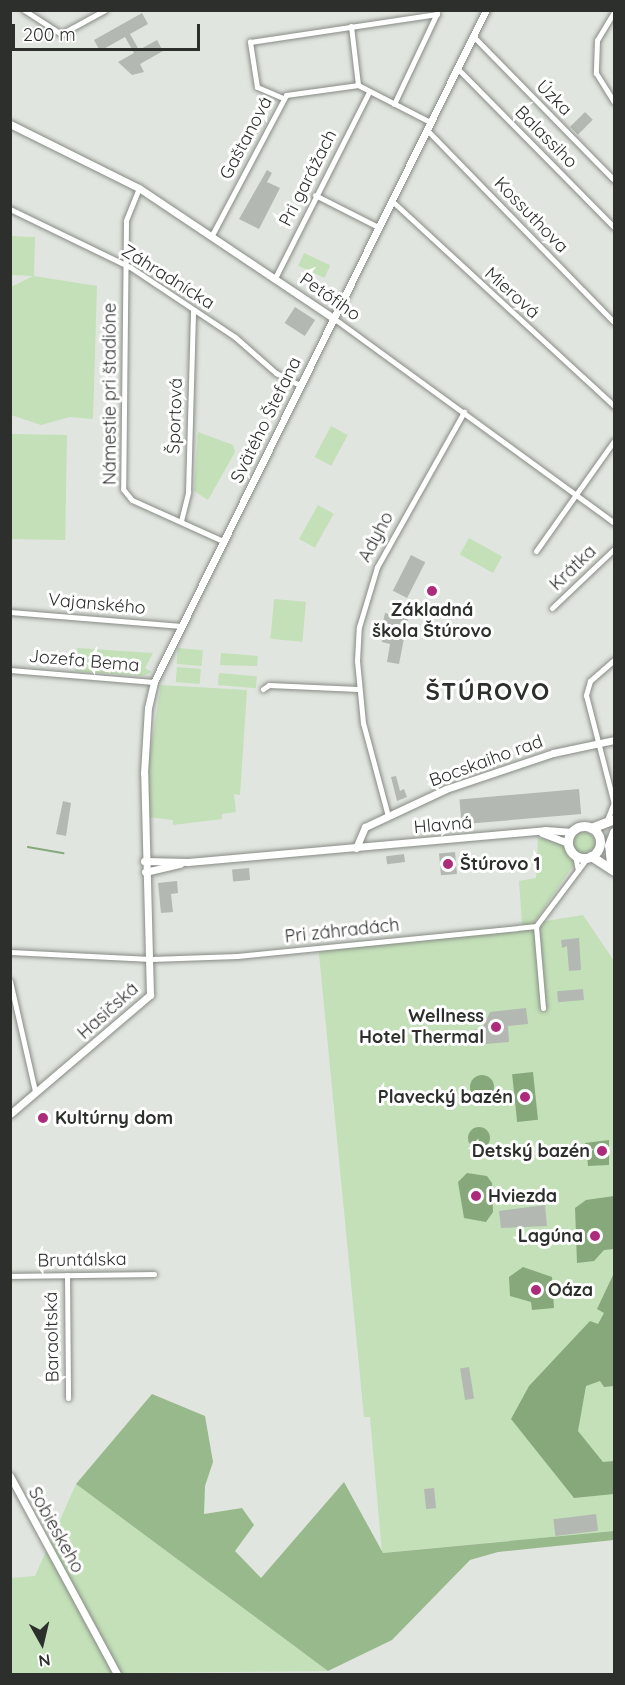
<!DOCTYPE html>
<html>
<head>
<meta charset="utf-8">
<style>
	body { margin:0 }
	#map { position:relative; width:625px; height:1685px; overflow:hidden; background:#e1e5df; font-family:Quicksand,sans-serif }
	div>[style] { position:absolute }
	[style*='--x'] { left:calc(var(--x)*1px); top:calc(var(--y)*1px); width:calc(var(--w)*1px); rotate:calc(var(--a)*1deg) }
	.green>* { inset:0; background:#c3e0b8; transform-origin:0 0 }
	.round { border-radius:50% }
	.forest>* { inset:0; background:#98b98b }
	.water>* { inset:0; background:#87a87b; transform-origin:0 0 }
	.stream>* { height:1.5px; margin:-0.75px; padding:0 0.75px; transform-origin:0.75px; border-radius:0.75px; background:#87a87b }
	.building>* { inset:0; background:#b3b8b2; transform-origin:0 0 }
	.roads { filter:drop-shadow(0 0 2px #878b85) drop-shadow(0 0 2px #878b85) }
	.minor>* { height:5px; margin:-2.5px; padding:0 2.5px; transform-origin:2.5px; border-radius:2.5px; background:#fff }
	.tertiary>* { height:7px; margin:-3.5px; padding:0 3.5px; transform-origin:3.5px; border-radius:3.5px; background:#fff }
	.primary>* { height:9px; margin:-4.5px; padding:0 4.5px; transform-origin:4.5px; border-radius:4.5px; background:#fff }
	.primary>.ring { margin:-4.5px; padding:0; box-sizing:content-box; background:none; border:9px solid #fff; border-radius:50% }
	.dots>* { width:16px; height:16px; translate:-50% -50%; box-sizing:border-box; border:3px solid #fff; border-radius:50% }
	span { translate:-50% -50%; white-space:nowrap; text-align:center; line-height:1.15; -webkit-text-stroke:6px #fff; paint-order:stroke }
	.street-label { font-size:18px; color:#2d2f2d }
	.poi-label { font-size:18px; color:#2d2f2d; font-weight:700 }
	.left { translate:0 -50%; text-align:left }
	.right { translate:-100% -50%; text-align:right }
	.district-label { font-size:24px; color:#2d2f2d; font-weight:700; letter-spacing:1.5px }
	.frame { position:absolute; inset:0; border:12px solid #2d2f2d; pointer-events:none }
	.north { position:absolute; left:12px; top:1613px; width:60px; height:60px; -webkit-text-stroke:4px #fff; paint-order:stroke; rotate:172deg; font-size:16px; font-weight:700; line-height:24px; text-align:center; color:#2d2f2d }
	.north::after { content:''; display:block; margin:auto; width:21px; height:27px; background:#2d2f2d; clip-path:polygon(50% 0,100% 100%,50% 72%,0 100%) }
	.scale { position:absolute; left:12px; top:24px; width:188px; height:27px; box-sizing:border-box; border:3px solid #2d2f2d; border-top:0; padding-left:8px; font-size:18px; line-height:21px; white-space:nowrap; color:#2d2f2d; -webkit-text-stroke:4px #fff; paint-order:stroke }
</style>
</head>
<body>
<div id="map">
	<div class="green">
		<div style="clip-path:polygon(11px 236px,35px 237px,34px 276px,97px 286px,93px 419px,70px 417px,41px 425px,11px 415px,11px 287px,33px 276px,11px 275px)"></div>
		<div style="left:304px;top:253px;width:29px;height:14px;rotate:25deg"></div>
		<div style="left:331px;top:426px;width:19px;height:35px;rotate:28deg"></div>
		<div style="clip-path:polygon(198px 432px,233px 445px,235px 452px,208px 500px,194px 491px)"></div>
		<div style="left:11px;top:434px;width:56px;height:105px;rotate:1deg"></div>
		<div style="left:318px;top:505px;width:18px;height:39px;rotate:29deg"></div>
		<div style="left:469px;top:538px;width:38px;height:19px;rotate:29deg"></div>
		<div style="left:274px;top:599px;width:32px;height:40px;rotate:5deg"></div>
		<div style="clip-path:polygon(77px 648px,153px 653px,145px 668px,152px 672px,142px 676px,75px 671px)"></div>
		<div style="left:178px;top:648px;width:25px;height:16px;rotate:5deg"></div>
		<div style="clip-path:polygon(221px 653px,258px 656px,257px 666px,220px 665px)"></div>
		<div style="left:177px;top:667px;width:24px;height:15px;rotate:5deg"></div>
		<div style="left:219px;top:673px;width:38px;height:12px;rotate:5deg"></div>
		<div style="clip-path:polygon(161px 685px,247px 690px,240px 795px,234px 794px,236px 812px,222px 814px,222px 819px,173px 825px,173px 820px,149px 817px,148px 766px)"></div>
		<div class="round" style="left:573px;top:832px;width:22px;height:22px"></div>
		<div style="clip-path:polygon(538px 838px,561px 842px,574px 864px,534px 923px,583px 915px,614px 961px,614px 1531px,382px 1553px,370px 1417px,364px 1417px,319px 954px,323px 946px,522px 925px,519px 881px,536px 878px)"></div>
		<div style="clip-path:polygon(76px 1484px,328px 1671px,11px 1674px,10px 1578px,35px 1576px)"></div>
	</div>
	<div class="forest">
		<div style="clip-path:polygon(152px 1394px,205px 1416px,213px 1462px,205px 1486px,204px 1514px,242px 1508px,254px 1525px,235px 1551px,261px 1578px,344px 1482px,383px 1553px,614px 1531px,614px 1540px,498px 1552px,470px 1560px,392px 1640px,328px 1671px,76px 1484px)"></div>
	</div>
	<div class="water">
		<div style="left:533px;top:1072px;width:48px;height:21px;rotate:84deg"></div>
		<div class="round" style="left:470px;top:1075px;width:24px;height:24px"></div>
		<div class="round" style="left:468px;top:1127px;width:22px;height:22px"></div>
		<div style="clip-path:polygon(609px 1140px,609px 1165px,588px 1166px,587px 1156px,594px 1149px,585px 1149px,585px 1143px)"></div>
		<div style="clip-path:polygon(467px 1173px,487px 1176px,492px 1183px,493px 1212px,486px 1222px,464px 1218px,458px 1182px)"></div>
		<div style="clip-path:polygon(614px 1196px,614px 1249px,604px 1250px,594px 1261px,577px 1263px,575px 1208px,586px 1200px)"></div>
		<div style="clip-path:polygon(523px 1267px,552px 1277px,554px 1308px,532px 1310px,531px 1302px,510px 1296px,509px 1277px)"></div>
		<div style="clip-path:polygon(614px 1273px,614px 1386px,604px 1387px,600px 1381px,586px 1386px,578px 1431px,603px 1462px,614px 1461px,614px 1494px,574px 1498px,511px 1419px,529px 1386px,590px 1321px,598px 1324px,604px 1313px,597px 1309px)"></div>
	</div>
	<div class="stream">
		<div style="--x:28;--y:847;--w:36;--a:10"></div>
	</div>
	<div class="building">
		<div style="clip-path:polygon(142px 13px,148px 24px,130px 34px,139px 50px,157px 40px,163px 51px,140px 64px,144px 72px,132px 75px,118px 62px,134px 53px,125px 37px,100px 51px,94px 40px)"></div>
		<div style="left:585px;top:112px;width:11px;height:21px;rotate:45deg"></div>
		<div style="clip-path:polygon(267px 170px,272px 173px,267px 182px,280px 188px,259px 229px,239px 219px)"></div>
		<div style="left:295px;top:307px;width:24px;height:19px;rotate:33deg"></div>
		<div style="left:411px;top:555px;width:16px;height:40px;rotate:27deg"></div>
		<div style="clip-path:polygon(385px 613px,408px 618px,399px 664px,387px 662px,390px 644px,382px 642px,380px 636px)"></div>
		<div style="clip-path:polygon(396px 776px,400px 791px,404px 789px,407px 797px,397px 801px,391px 777px)"></div>
		<div style="left:579px;top:789px;width:25px;height:120px;rotate:85deg"></div>
		<div style="clip-path:polygon(63px 801px,71px 803px,66px 836px,56px 834px)"></div>
		<div style="left:455px;top:852px;width:22px;height:16px;rotate:85deg"></div>
		<div style="left:404px;top:854px;width:8px;height:18px;rotate:83deg"></div>
		<div style="left:249px;top:868px;width:12px;height:17px;rotate:85deg"></div>
		<div style="clip-path:polygon(177px 881px,178px 893px,171px 894px,173px 912px,161px 913px,158px 883px)"></div>
		<div style="clip-path:polygon(579px 938px,581px 970px,569px 971px,567px 946px,562px 948px,561px 940px)"></div>
		<div style="left:583px;top:989px;width:11px;height:26px;rotate:85deg"></div>
		<div style="clip-path:polygon(526px 1008px,528px 1024px,508px 1026px,509px 1042px,473px 1045px,471px 1030px,482px 1029px,490px 1012px)"></div>
		<div style="clip-path:polygon(545px 1205px,547px 1226px,501px 1228px,499px 1211px)"></div>
		<div style="left:469px;top:1367px;width:32px;height:9px;rotate:81deg"></div>
		<div style="left:434px;top:1488px;width:20px;height:10px;rotate:84deg"></div>
		<div style="left:596px;top:1514px;width:17px;height:43px;rotate:83deg"></div>
	</div>
	<div class="roads">
		<div class="minor">
			<div style="--x:24;--y:10;--w:44;--a:33"></div>
			<div style="--x:61;--y:34;--w:50;--a:-28.6"></div>
			<div style="--x:614;--y:12;--w:33;--a:121"></div>
			<div style="--x:597;--y:40;--w:33;--a:92"></div>
			<div style="--x:596;--y:73;--w:34;--a:58"></div>
			<div style="--x:351;--y:26;--w:59;--a:83.2"></div>
			<div style="--x:473;--y:36;--w:202;--a:45.6"></div>
			<div style="--x:457;--y:68;--w:223;--a:45.4"></div>
			<div style="--x:283;--y:98;--w:28;--a:-157"></div>
			<div style="--x:257;--y:87;--w:46;--a:-98.8"></div>
			<div style="--x:250;--y:42;--w:189;--a:-8.5"></div>
			<div style="--x:394;--y:104;--w:101;--a:-64.7"></div>
			<div style="--x:426;--y:129;--w:269;--a:45.8"></div>
			<div style="--x:139;--y:188;--w:35;--a:112"></div>
			<div style="--x:126;--y:221;--w:268;--a:90.6"></div>
			<div style="--x:123;--y:489;--w:14;--a:51"></div>
			<div style="--x:132;--y:500;--w:100;--a:24.3"></div>
			<div style="--x:315;--y:195;--w:71;--a:26.9"></div>
			<div style="--x:391;--y:200;--w:304;--a:42.7"></div>
			<div style="--x:10;--y:209;--w:133;--a:25.8"></div>
			<div style="--x:130;--y:267;--w:126;--a:33.7"></div>
			<div style="--x:235;--y:337;--w:55;--a:41.3"></div>
			<div style="--x:276;--y:373;--w:27;--a:27"></div>
			<div style="--x:212;--y:235;--w:158;--a:-62.1"></div>
			<div style="--x:286;--y:95;--w:73;--a:-7.9"></div>
			<div style="--x:358;--y:85;--w:81;--a:27.2"></div>
			<div style="--x:275;--y:278;--w:208;--a:-63.2"></div>
			<div style="--x:332;--y:317;--w:349;--a:36.1"></div>
			<div style="--x:181;--y:521;--w:30;--a:-76"></div>
			<div style="--x:188;--y:492;--w:181;--a:-88.4"></div>
			<div style="--x:536;--y:551;--w:135;--a:-54.7"></div>
			<div style="--x:552;--y:608;--w:86;--a:-43.6"></div>
			<div style="--x:10;--y:612;--w:172;--a:4.7"></div>
			<div style="--x:614;--y:660;--w:32;--a:139"></div>
			<div style="--x:590;--y:681;--w:15;--a:106"></div>
			<div style="--x:586;--y:695;--w:113;--a:75.6"></div>
			<div style="--x:10;--y:670;--w:144;--a:4.8"></div>
			<div style="--x:263;--y:689;--w:7;--a:-34"></div>
			<div style="--x:269;--y:685;--w:89;--a:2.6"></div>
			<div style="--x:388;--y:816;--w:96;--a:-105"></div>
			<div style="--x:363;--y:723;--w:62;--a:-95.5"></div>
			<div style="--x:357;--y:661;--w:34;--a:-87"></div>
			<div style="--x:359;--y:627;--w:63;--a:-73.3"></div>
			<div style="--x:377;--y:567;--w:178;--a:-60.7"></div>
			<div style="--x:607;--y:820;--w:18;--a:-68"></div>
			<div style="--x:575;--y:855;--w:15;--a:79"></div>
			<div style="--x:10;--y:952;--w:141;--a:2.8"></div>
			<div style="--x:151;--y:959;--w:86;--a:-2"></div>
			<div style="--x:237;--y:956;--w:301;--a:-5.7"></div>
			<div style="--x:10;--y:981;--w:113;--a:77.2"></div>
			<div style="--x:543;--y:1008;--w:82;--a:-94.9"></div>
			<div style="--x:536;--y:926;--w:85;--a:-53.1"></div>
			<div style="--x:67;--y:1275;--w:123;--a:89.5"></div>
			<div style="--x:10;--y:1276;--w:144;--a:-0.8"></div>
		</div>
		<div class="tertiary">
			<div style="--x:10;--y:124;--w:144;--a:26.4"></div>
			<div style="--x:139;--y:188;--w:232;--a:33.8"></div>
			<div style="--x:542;--y:833;--w:28;--a:21"></div>
			<div style="--x:356;--y:848;--w:23;--a:-67"></div>
			<div style="--x:365;--y:827;--w:89;--a:-25.1"></div>
			<div style="--x:446;--y:789;--w:113;--a:-18.6"></div>
			<div style="--x:553;--y:753;--w:62;--a:-12"></div>
			<div style="--x:144;--y:861;--w:44;--a:1.3"></div>
			<div style="--x:188;--y:862;--w:358;--a:-5.1"></div>
			<div style="--x:545;--y:830;--w:27;--a:4"></div>
			<div style="--x:145;--y:872;--w:36;--a:-13"></div>
			<div style="--x:10;--y:1114;--w:184;--a:-40.4"></div>
			<div style="--x:150;--y:995;--w:222;--a:-91.5"></div>
			<div style="--x:144;--y:773;--w:65;--a:-86.5"></div>
			<div style="--x:148;--y:708;--w:27;--a:-77"></div>
			<div style="--x:154;--y:682;--w:750;--a:-63.71"></div>
			<div style="--x:10;--y:1476;--w:225;--a:61.6"></div>
		</div>
		<div class="primary">
			<div class="ring" style="left:568px;top:826px;width:23px;height:23px"></div>
			<div style="--x:591;--y:828;--w:25;--a:-21"></div>
			<div style="--x:591;--y:856;--w:27;--a:33"></div>
			<div style="--x:611;--y:863;--w:18;--a:-96"></div>
			<div style="--x:609;--y:845;--w:14;--a:-69"></div>
		</div>
	</div>
	<div class="dots">
		<div style="left:432px;top:591px;background:#ac2c7b"></div>
		<div style="left:448px;top:864px;background:#ac2c7b"></div>
		<div style="left:496px;top:1027px;background:#ac2c7b"></div>
		<div style="left:525px;top:1097px;background:#ac2c7b"></div>
		<div style="left:43px;top:1118px;background:#ac2c7b"></div>
		<div style="left:602px;top:1151px;background:#ac2c7b"></div>
		<div style="left:476px;top:1196px;background:#ac2c7b"></div>
		<div style="left:595px;top:1236px;background:#ac2c7b"></div>
		<div style="left:536px;top:1290px;background:#ac2c7b"></div>
	</div>
	<div class="street-label">
		<span style="left:554px;top:98px;rotate:45deg">Úzka</span>
		<span style="left:546px;top:137px;rotate:45deg">Balassiho</span>
		<span style="left:246px;top:138px;rotate:-62deg">Gaštanová</span>
		<span style="left:308px;top:178px;rotate:-63deg">Pri garážach</span>
		<span style="left:531px;top:215px;rotate:46deg">Kossuthova</span>
		<span style="left:168px;top:277px;rotate:32deg">Záhradnícka</span>
		<span style="left:512px;top:293px;rotate:42deg">Mierová</span>
		<span style="left:330px;top:297px;rotate:35deg">Petőfiho</span>
		<span style="left:110px;top:394px;rotate:-90deg">Námestie pri štadióne</span>
		<span style="left:175px;top:416px;rotate:-88deg">Športová</span>
		<span style="left:266px;top:420px;rotate:-64deg">Svätého Štefana</span>
		<span style="left:376px;top:537px;rotate:-62deg">Adyho</span>
		<span style="left:573px;top:568px;rotate:-44deg">Krátka</span>
		<span style="left:97px;top:604px;rotate:5deg">Vajanského</span>
		<span style="left:84px;top:661px;rotate:5deg">Jozefa Bema</span>
		<span style="left:486px;top:761px;rotate:-20deg">Bocskaiho rad</span>
		<span style="left:443px;top:825px;rotate:-5deg">Hlavná</span>
		<span style="left:342px;top:931px;rotate:-6deg">Pri záhradách</span>
		<span style="left:108px;top:1011px;rotate:-42deg">Hasičská</span>
		<span style="left:82px;top:1260px;rotate:-1deg">Bruntálska</span>
		<span style="left:52px;top:1337px;rotate:-91deg">Baraoltská</span>
		<span style="left:56px;top:1530px;rotate:61deg">Sobieskeho</span>
	</div>
	<div class="poi-label">
		<span style="left:432px;top:621px">Základná<br>škola Štúrovo</span>
		<span class="left" style="left:460px;top:864px">Štúrovo 1</span>
		<span class="right" style="left:484px;top:1027px">Wellness<br>Hotel Thermal</span>
		<span class="right" style="left:513px;top:1097px">Plavecký bazén</span>
		<span class="left" style="left:55px;top:1118px">Kultúrny dom</span>
		<span class="right" style="left:590px;top:1151px">Detský bazén</span>
		<span class="left" style="left:488px;top:1196px">Hviezda</span>
		<span class="right" style="left:583px;top:1236px">Lagúna</span>
		<span class="left" style="left:548px;top:1290px">Oáza</span>
	</div>
	<div class="district-label">
		<span style="left:488px;top:692px">ŠTÚROVO</span>
	</div>
	<div class="frame"></div>
	<div class="north">N</div>
	<div class="scale">200 m</div>
</div>
</body>
</html>
